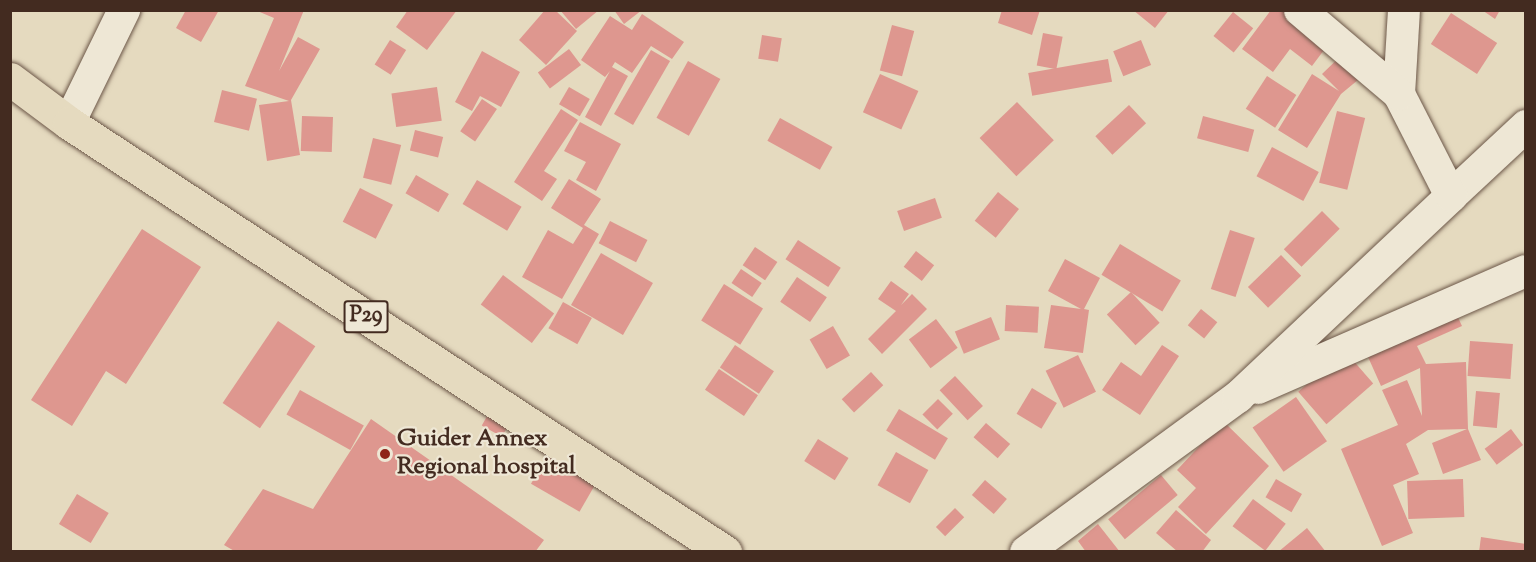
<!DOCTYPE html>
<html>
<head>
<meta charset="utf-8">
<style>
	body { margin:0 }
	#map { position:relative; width:1536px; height:562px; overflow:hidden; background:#e5dabf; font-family:"Sorts Mill Goudy",serif }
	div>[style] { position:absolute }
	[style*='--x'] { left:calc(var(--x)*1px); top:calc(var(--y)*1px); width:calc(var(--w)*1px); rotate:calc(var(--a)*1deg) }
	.building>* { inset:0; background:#de978f; transform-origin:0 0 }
	.roads { filter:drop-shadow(0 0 2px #6c5748) drop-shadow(0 0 2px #6c5748) }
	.street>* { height:32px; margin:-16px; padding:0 16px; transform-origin:16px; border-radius:16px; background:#eee7d5 }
	.primary>* { height:33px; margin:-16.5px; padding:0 16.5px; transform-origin:16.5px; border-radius:16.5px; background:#e5dabf }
	.dots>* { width:16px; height:16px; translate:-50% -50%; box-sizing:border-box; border:3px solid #eee7d5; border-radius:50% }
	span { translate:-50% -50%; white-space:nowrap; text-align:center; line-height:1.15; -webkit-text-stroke:4.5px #eee7d5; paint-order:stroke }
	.shield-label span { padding:2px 4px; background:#eee7d5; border:2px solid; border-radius:4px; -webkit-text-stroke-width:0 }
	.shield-label { font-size:22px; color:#432b20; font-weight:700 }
	.poi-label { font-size:24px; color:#432b20; font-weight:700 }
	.left { translate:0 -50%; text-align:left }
	.frame { position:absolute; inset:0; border:12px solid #432b20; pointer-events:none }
</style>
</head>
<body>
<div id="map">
	<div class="building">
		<div style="clip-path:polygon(186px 10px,219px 10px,201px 42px,176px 28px)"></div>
		<div style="clip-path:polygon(255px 10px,304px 10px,279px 71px,298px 37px,320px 49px,291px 100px,300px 155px,267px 161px,259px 105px,289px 101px,245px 86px,274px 18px)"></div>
		<div style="clip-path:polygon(408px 10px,457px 10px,427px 50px,396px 27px)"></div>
		<div style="clip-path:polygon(545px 10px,555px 10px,577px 31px,546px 65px,519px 40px)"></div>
		<div style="clip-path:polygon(560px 10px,599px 10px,576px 29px)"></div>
		<div style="clip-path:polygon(614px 10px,642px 10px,624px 24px)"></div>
		<div style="clip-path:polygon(1002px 10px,1040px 10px,1032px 35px,998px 23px)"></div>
		<div style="clip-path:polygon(1133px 10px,1169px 10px,1155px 28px)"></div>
		<div style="clip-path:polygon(1271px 10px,1306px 10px,1336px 34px,1312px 66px,1290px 49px,1273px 72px,1242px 49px)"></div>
		<div style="clip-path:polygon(1482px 10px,1500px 10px,1495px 19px)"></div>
		<div style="left:1233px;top:12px;width:26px;height:31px;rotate:39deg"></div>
		<div style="left:1451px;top:13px;width:55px;height:37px;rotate:33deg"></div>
		<div style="clip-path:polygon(642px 14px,684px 42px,672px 59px,651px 46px,632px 73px,615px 62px,612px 67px,628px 76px,601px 126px,585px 117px,610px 71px,605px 77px,581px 60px,610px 16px,632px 30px)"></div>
		<div style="left:892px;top:25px;width:23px;height:47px;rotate:15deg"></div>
		<div style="left:1043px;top:33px;width:20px;height:33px;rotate:11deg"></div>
		<div style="left:762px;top:35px;width:20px;height:24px;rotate:9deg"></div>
		<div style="left:390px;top:40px;width:19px;height:29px;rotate:32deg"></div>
		<div style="left:1141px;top:40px;width:27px;height:30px;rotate:68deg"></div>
		<div style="clip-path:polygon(1349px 48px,1370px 70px,1341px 94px,1307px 148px,1278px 130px,1312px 74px,1339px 91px,1322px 74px)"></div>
		<div style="left:569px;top:49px;width:20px;height:39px;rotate:53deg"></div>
		<div style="left:651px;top:50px;width:22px;height:74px;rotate:30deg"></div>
		<div style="clip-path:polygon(482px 51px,520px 72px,501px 107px,480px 96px,472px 111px,455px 102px)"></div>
		<div style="left:1108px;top:59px;width:23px;height:81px;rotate:80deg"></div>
		<div style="left:688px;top:61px;width:37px;height:65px;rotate:29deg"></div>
		<div style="left:880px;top:74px;width:42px;height:42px;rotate:24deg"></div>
		<div style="left:1267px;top:76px;width:35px;height:39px;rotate:33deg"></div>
		<div style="left:437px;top:87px;width:34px;height:46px;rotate:82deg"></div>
		<div style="left:569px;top:87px;width:24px;height:20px;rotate:30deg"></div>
		<div style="left:222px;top:90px;width:36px;height:33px;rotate:14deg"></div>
		<div style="left:482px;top:99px;width:18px;height:39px;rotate:34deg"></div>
		<div style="left:1017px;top:102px;width:53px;height:52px;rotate:46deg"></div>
		<div style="left:1129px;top:105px;width:25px;height:46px;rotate:47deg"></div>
		<div style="clip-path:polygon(561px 109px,578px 120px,544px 171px,557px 179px,542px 201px,514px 182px)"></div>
		<div style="left:1337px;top:111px;width:29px;height:74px;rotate:14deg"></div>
		<div style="left:302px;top:116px;width:31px;height:35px;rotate:2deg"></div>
		<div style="left:1203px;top:116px;width:53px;height:23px;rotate:15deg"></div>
		<div style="left:780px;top:118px;width:60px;height:26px;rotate:29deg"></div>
		<div style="clip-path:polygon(580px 122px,621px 144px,596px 191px,576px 180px,586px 162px,564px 151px)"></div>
		<div style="left:415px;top:130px;width:29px;height:21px;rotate:14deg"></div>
		<div style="left:373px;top:138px;width:29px;height:41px;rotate:14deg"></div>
		<div style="left:1272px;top:147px;width:53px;height:33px;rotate:28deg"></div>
		<div style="left:416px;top:175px;width:38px;height:21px;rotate:30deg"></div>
		<div style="clip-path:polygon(569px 179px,601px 199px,584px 225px,599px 234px,562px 299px,522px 277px,548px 230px,573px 244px,583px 228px,551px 208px)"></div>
		<div style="left:477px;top:180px;width:52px;height:28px;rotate:31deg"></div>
		<div style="left:360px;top:188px;width:37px;height:38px;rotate:27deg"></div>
		<div style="left:998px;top:192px;width:27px;height:37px;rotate:39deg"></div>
		<div style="left:935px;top:198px;width:21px;height:40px;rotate:71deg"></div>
		<div style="left:1322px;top:211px;width:25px;height:54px;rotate:45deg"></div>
		<div style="left:610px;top:221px;width:42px;height:25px;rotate:27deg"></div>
		<div style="clip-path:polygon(142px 229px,201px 267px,126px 384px,106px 371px,72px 426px,31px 400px)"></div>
		<div style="left:1230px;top:230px;width:26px;height:62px;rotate:18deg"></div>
		<div style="left:798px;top:240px;width:51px;height:23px;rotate:33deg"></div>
		<div style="left:1120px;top:244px;width:71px;height:36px;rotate:31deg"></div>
		<div style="left:755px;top:247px;width:27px;height:22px;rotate:34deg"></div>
		<div style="left:916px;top:251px;width:23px;height:20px;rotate:38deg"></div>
		<div style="left:601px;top:253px;width:60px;height:60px;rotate:30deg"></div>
		<div style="left:1281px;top:255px;width:29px;height:46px;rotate:46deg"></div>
		<div style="clip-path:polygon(1065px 259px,1100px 278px,1084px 309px,1089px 310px,1083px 353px,1044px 348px,1051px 305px,1081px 309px,1048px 291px)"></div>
		<div style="left:741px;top:269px;width:25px;height:17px;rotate:34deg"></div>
		<div style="left:503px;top:275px;width:64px;height:37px;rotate:37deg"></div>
		<div style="left:797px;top:277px;width:36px;height:30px;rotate:34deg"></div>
		<div style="clip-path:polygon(891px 281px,909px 294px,901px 305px,912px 294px,927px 309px,882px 354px,868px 339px,896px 311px,878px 299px)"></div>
		<div style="left:724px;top:284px;width:46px;height:43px;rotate:32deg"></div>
		<div style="left:1131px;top:292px;width:42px;height:33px;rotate:47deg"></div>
		<div style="left:563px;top:302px;width:33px;height:30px;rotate:29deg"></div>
		<div style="left:1006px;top:305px;width:33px;height:26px;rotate:3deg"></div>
		<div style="clip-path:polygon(1453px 307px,1462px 326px,1417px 346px,1426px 364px,1466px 362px,1468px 429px,1481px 460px,1443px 474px,1432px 443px,1467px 429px,1428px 430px,1406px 444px,1419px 474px,1393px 485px,1413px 533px,1382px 546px,1341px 449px,1398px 425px,1382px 390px,1407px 380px,1422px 416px,1420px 368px,1381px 386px,1364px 348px)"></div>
		<div style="left:1201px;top:309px;width:21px;height:21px;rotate:39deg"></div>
		<div style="left:991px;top:317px;width:24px;height:39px;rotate:68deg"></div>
		<div style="left:936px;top:319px;width:36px;height:34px;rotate:53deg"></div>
		<div style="left:278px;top:321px;width:45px;height:99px;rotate:34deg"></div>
		<div style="left:833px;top:326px;width:34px;height:27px;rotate:60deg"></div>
		<div style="left:1470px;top:341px;width:43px;height:35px;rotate:4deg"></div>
		<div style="left:735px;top:345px;width:47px;height:27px;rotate:34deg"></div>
		<div style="clip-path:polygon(1162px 345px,1179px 356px,1140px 415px,1102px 390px,1121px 362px,1141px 376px)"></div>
		<div style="left:1345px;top:351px;width:43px;height:62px;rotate:49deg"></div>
		<div style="left:1078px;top:355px;width:41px;height:36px;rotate:64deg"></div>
		<div style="left:719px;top:369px;width:47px;height:25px;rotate:34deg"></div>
		<div style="left:871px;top:372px;width:18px;height:40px;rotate:47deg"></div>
		<div style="left:955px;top:376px;width:41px;height:21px;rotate:47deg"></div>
		<div style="left:1032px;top:388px;width:29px;height:30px;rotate:31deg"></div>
		<div style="left:300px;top:390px;width:73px;height:28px;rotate:29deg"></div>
		<div style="left:1476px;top:391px;width:24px;height:35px;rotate:5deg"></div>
		<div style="left:1296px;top:397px;width:54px;height:53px;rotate:55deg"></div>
		<div style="left:938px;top:399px;width:21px;height:22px;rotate:45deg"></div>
		<div style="left:491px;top:409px;width:23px;height:19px;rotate:29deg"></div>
		<div style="left:899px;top:409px;width:57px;height:25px;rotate:31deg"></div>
		<div style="clip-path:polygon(371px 419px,544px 540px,535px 552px,236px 552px,224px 545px,263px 489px,313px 509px)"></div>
		<div style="clip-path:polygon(1223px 421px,1269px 466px,1206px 534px,1178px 507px,1196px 488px,1177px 470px)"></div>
		<div style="left:986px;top:423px;width:32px;height:19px;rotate:41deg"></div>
		<div style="left:1511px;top:429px;width:20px;height:33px;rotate:53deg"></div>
		<div style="left:818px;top:439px;width:36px;height:26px;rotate:32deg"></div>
		<div style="left:896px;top:452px;width:37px;height:38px;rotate:29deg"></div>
		<div style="left:547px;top:456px;width:56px;height:32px;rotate:30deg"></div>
		<div style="left:1161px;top:475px;width:26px;height:69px;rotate:50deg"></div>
		<div style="left:1276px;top:479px;width:30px;height:21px;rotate:30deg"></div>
		<div style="left:1463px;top:479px;width:38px;height:56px;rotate:88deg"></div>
		<div style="left:985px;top:480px;width:29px;height:20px;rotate:41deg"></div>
		<div style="left:77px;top:494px;width:37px;height:35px;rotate:31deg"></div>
		<div style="left:1253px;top:499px;width:41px;height:34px;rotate:37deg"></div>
		<div style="left:955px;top:508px;width:13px;height:27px;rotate:45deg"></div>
		<div style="clip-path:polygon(1176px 510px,1211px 540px,1202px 552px,1178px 552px,1156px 533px)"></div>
		<div style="clip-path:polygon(1098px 524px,1120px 552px,1086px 552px,1078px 541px)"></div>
		<div style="clip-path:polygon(1307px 528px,1326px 552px,1278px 552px)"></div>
		<div style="clip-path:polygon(1481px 537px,1526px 544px,1526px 552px,1479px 552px)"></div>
	</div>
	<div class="roads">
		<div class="street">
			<div style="--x:1399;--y:94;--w:84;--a:-86.6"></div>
			<div style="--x:69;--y:123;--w:126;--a:-64"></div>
			<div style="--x:1451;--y:196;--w:103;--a:-43"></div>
			<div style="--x:1258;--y:388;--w:292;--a:-23.6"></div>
			<div style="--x:1026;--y:552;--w:263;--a:-36.2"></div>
			<div style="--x:1238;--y:397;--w:293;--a:-43.3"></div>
			<div style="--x:1451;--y:196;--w:114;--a:-117"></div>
			<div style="--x:1399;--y:94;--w:130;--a:-139.7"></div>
		</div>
		<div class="primary">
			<div style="--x:10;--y:79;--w:74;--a:36.7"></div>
			<div style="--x:69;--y:123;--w:784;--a:33.18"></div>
		</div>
	</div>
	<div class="dots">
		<div style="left:385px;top:454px;background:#8f2418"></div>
	</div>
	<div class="shield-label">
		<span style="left:366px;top:317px">P29</span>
	</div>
	<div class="poi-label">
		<span class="left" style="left:397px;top:454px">Guider Annex<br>Regional hospital</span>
	</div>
	<div class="frame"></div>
</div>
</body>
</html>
